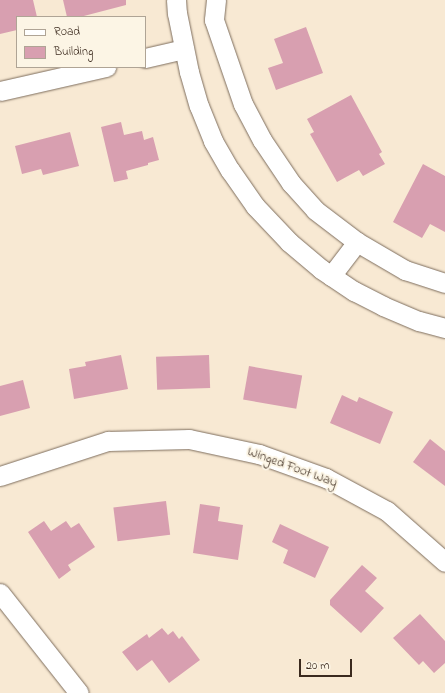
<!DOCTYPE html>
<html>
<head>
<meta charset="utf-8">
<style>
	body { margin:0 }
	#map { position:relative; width:445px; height:693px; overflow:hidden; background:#f8e9d3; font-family:"Indie Flower",sans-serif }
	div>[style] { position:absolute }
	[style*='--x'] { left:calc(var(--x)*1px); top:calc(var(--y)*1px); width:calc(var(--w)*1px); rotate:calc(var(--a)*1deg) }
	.building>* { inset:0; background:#d89fb0; transform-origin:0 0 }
	.roads { filter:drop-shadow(0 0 1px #7d6d5d) drop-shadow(0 0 1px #7d6d5d) }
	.minor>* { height:19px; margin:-9.5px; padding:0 9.5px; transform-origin:9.5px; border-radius:9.5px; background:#fff }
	span { translate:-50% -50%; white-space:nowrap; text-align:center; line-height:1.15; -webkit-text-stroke:4px #fcf5e5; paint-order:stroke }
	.street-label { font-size:13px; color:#3b2a1e }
	.legend { position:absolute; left:16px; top:16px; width:130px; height:52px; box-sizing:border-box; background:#fcf5e5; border:1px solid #afa495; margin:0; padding:5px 7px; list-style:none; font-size:12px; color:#3b2a1e }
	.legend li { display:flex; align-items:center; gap:8px; height:20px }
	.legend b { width:20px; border:1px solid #afa495 }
	.scale { position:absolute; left:299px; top:659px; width:53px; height:18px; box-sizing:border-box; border:2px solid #3b2a1e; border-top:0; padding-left:5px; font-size:12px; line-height:14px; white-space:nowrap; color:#3b2a1e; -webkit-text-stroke:3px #fcf5e5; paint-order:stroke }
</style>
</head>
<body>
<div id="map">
	<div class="building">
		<div style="clip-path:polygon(0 0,33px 0,37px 17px,17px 17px,17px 30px,0 34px)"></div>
		<div style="clip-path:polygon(63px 0,126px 0,126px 5px,80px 17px,67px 17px)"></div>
		<div style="clip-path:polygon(306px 27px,323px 73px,276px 90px,268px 68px,283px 63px,274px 39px)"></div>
		<div style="clip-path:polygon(351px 95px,382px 152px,379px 154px,385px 164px,363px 176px,359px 170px,337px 182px,310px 134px,314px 132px,307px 119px)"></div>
		<div style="clip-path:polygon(121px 122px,124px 135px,142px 131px,144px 140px,153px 137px,159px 160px,148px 163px,148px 165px,126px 171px,128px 179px,114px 182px,101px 127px)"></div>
		<div style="clip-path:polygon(70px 132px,79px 166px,43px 175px,41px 169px,22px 174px,15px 146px)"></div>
		<div style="clip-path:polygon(423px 164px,445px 176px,445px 232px,430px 224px,422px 238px,393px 222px)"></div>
		<div style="clip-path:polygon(121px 355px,128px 389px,74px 399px,69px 369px,86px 366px,85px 362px)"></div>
		<div style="left:209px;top:355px;width:33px;height:53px;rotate:88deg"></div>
		<div style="left:249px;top:366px;width:54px;height:34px;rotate:10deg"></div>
		<div style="clip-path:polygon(23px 380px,30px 408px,0 416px,0 386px)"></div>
		<div style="clip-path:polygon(342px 395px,357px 402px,359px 397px,393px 412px,380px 444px,330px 423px)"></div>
		<div style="clip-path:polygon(430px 439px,445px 451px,445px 486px,413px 462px)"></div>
		<div style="left:166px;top:501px;width:34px;height:53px;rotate:83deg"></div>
		<div style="clip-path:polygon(200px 504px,220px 507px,218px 521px,243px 525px,238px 560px,193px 553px)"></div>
		<div style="clip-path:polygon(44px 521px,51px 531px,66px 521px,71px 528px,79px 523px,95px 547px,68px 565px,71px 570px,59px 579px,28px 532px)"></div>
		<div style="clip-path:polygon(280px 524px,329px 547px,315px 578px,283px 563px,288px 550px,272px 542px)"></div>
		<div style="clip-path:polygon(362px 565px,377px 578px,365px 591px,384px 608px,361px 633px,330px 605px,330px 600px)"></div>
		<div style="clip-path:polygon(420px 614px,445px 641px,445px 663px,434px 673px,423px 661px,419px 665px,393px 638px)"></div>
		<div style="clip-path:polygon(162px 628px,168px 635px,173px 631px,179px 639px,182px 636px,200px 660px,169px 683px,152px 660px,137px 671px,122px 652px,147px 634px,149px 638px)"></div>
	</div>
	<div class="roads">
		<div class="minor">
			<div style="--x:176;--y:0;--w:13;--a:86"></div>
			<div style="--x:177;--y:13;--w:60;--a:78.5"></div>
			<div style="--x:189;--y:72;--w:35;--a:74"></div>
			<div style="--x:199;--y:106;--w:38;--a:68"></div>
			<div style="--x:213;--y:141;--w:34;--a:60"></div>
			<div style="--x:230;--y:170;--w:44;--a:55.2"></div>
			<div style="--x:255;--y:206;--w:50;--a:46.6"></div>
			<div style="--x:289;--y:242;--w:42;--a:40.2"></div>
			<div style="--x:321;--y:269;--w:40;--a:34"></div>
			<div style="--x:354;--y:291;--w:33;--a:27"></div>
			<div style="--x:383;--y:306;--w:39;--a:23"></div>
			<div style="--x:419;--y:321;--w:27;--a:15"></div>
			<div style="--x:216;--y:0;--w:20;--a:96"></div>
			<div style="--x:214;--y:20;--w:89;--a:71"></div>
			<div style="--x:243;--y:104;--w:41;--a:62.2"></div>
			<div style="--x:262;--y:140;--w:52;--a:56"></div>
			<div style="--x:291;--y:183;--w:36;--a:48"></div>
			<div style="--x:315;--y:210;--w:53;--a:37.3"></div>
			<div style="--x:145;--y:58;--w:40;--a:-13"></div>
			<div style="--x:0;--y:91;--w:109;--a:-12.8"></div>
			<div style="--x:331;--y:276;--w:43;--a:-52.6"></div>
			<div style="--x:357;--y:242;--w:56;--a:30.3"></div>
			<div style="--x:405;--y:270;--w:42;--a:18"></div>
			<div style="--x:0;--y:476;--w:114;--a:-18"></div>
			<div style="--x:108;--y:441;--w:81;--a:-1.4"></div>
			<div style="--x:189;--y:439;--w:72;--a:12.1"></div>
			<div style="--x:259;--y:454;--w:71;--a:19.7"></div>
			<div style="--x:326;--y:478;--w:69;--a:28.4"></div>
			<div style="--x:387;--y:511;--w:77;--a:41.3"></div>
			<div style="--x:0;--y:593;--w:127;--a:51.7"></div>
		</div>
	</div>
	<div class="street-label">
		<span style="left:292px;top:468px;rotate:20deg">Winged Foot Way</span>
	</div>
	<ul class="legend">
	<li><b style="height:5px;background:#fff"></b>Road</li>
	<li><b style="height:11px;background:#d89fb0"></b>Building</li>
	</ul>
	<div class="scale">20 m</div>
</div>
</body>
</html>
